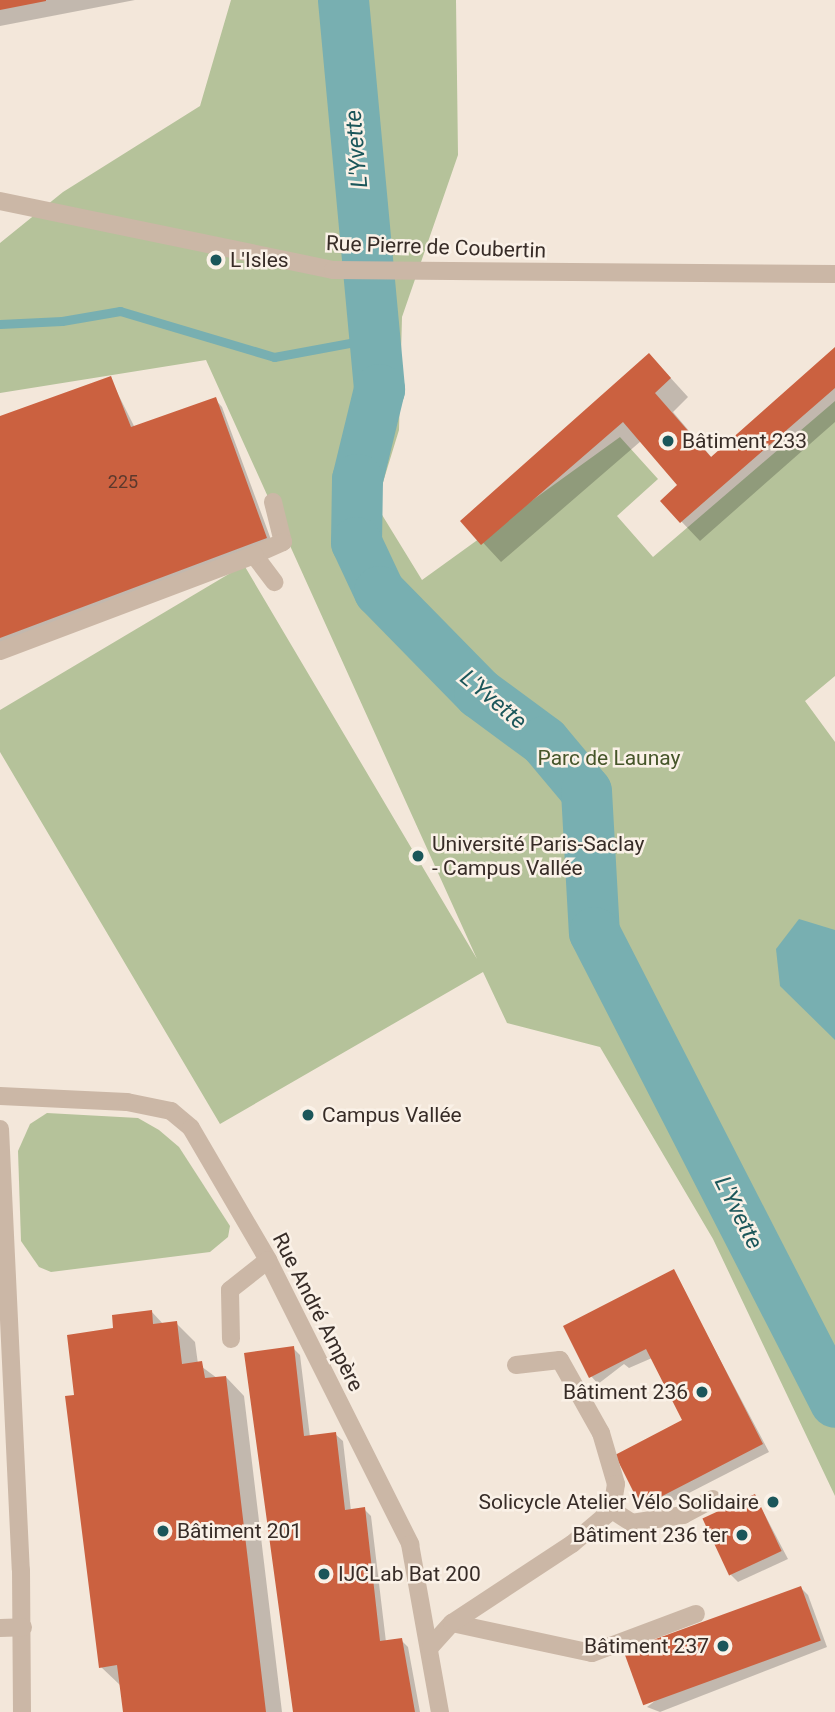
<!DOCTYPE html>
<html>
<head>
<meta charset="utf-8">
<style>
	body { margin:0 }
	#map { position:relative; width:835px; height:1712px; overflow:hidden; background:#f3e7da; font-family:Roboto,sans-serif }
	div>[style] { position:absolute }
	[style*='--x'] { left:calc(var(--x)*1px); top:calc(var(--y)*1px); width:calc(var(--w)*1px); rotate:calc(var(--a)*1deg) }
	.green>* { inset:0; background:#b5c29a }
	.water>* { inset:0; background:#78afb1 }
	.shadow>* { inset:0; background:#0003 }
	.stream>* { height:9px; margin:-4.5px; padding:0 4.5px; transform-origin:4.5px; border-radius:4.5px; background:#78afb1 }
	.river>* { height:51px; margin:-25.5px; padding:0 25.5px; transform-origin:25.5px; border-radius:25.5px; background:#78afb1 }
	.building>* { inset:0; background:#cb6140; transform-origin:0 0 }
	.minor>* { height:18px; margin:-9px; padding:0 9px; transform-origin:9px; border-radius:9px; background:#cbb7a6 }
	.dots>* { width:19px; height:19px; translate:-50% -50%; box-sizing:border-box; border:4px solid #faf1e7; border-radius:50% }
	span { translate:-50% -50%; white-space:nowrap; text-align:center; line-height:1.15; -webkit-text-stroke:5px #faf1e7; paint-order:stroke }
	.number-label { font-size:18px; color:#5c392d }
	.number-label span { -webkit-text-stroke-width:0 }
	.street-label { font-size:21px; color:#372c27 }
	.poi-label { font-size:21px; color:#372c27 }
	.left { translate:0 -50%; text-align:left }
	.right { translate:-100% -50%; text-align:right }
	.park-label { font-size:21px; color:#46562a }
	.water-label { font-size:23px; color:#1b565a; font-style:italic }
</style>
</head>
<body>
<div id="map">
	<div class="green">
		<div style="clip-path:polygon(231px 0,456px 0,458px 155px,402px 317px,399px 430px,376px 505px,422px 580px,620px 437px,658px 479px,617px 516px,653px 557px,835px 401px,835px 676px,805px 701px,835px 742px,835px 1496px,713px 1239px,600px 1047px,507px 1023px,483px 972px,220px 1124px,0 752px,0 710px,244px 565px,477px 959px,206px 360px,0 393px,0 243px,63px 192px,200px 106px)"></div>
		<div style="clip-path:polygon(47px 1113px,138px 1118px,159px 1130px,179px 1147px,230px 1226px,228px 1237px,210px 1252px,51px 1272px,39px 1267px,21px 1241px,18px 1151px,30px 1124px)"></div>
	</div>
	<div class="water">
		<div style="clip-path:polygon(799px 919px,835px 930px,835px 1040px,780px 986px,776px 949px)"></div>
	</div>
	<div class="shadow">
		<div style="clip-path:polygon(0 0,135px 0,0 26px)"></div>
		<div style="clip-path:polygon(835px 350px,835px 422px,700px 541px,662px 501px,680px 485px,641px 441px,501px 562px,463px 521px,667px 374px,688px 397px,673px 412px,712px 458px)"></div>
		<div style="clip-path:polygon(110px 378px,135px 428px,215px 399px,222px 407px,273px 545px,0 648px,0 418px)"></div>
		<div style="clip-path:polygon(673px 1271px,769px 1452px,650px 1513px,642px 1505px,685px 1420px,652px 1358px,629px 1368px,624px 1364px,598px 1384px,591px 1376px)"></div>
		<div style="clip-path:polygon(151px 1311px,164px 1325px,176px 1323px,195px 1342px,198px 1364px,217px 1378px,226px 1377px,244px 1396px,282px 1712px,125px 1712px,120px 1685px,101px 1667px,76px 1396px,115px 1330px)"></div>
		<div style="clip-path:polygon(293px 1348px,300px 1355px,310px 1437px,335px 1434px,343px 1441px,351px 1511px,364px 1509px,371px 1516px,386px 1642px,401px 1640px,408px 1647px,420px 1712px,295px 1712px,246px 1354px)"></div>
		<div style="clip-path:polygon(755px 1496px,788px 1559px,738px 1582px,731px 1575px)"></div>
		<div style="clip-path:polygon(801px 1588px,808px 1595px,827px 1647px,660px 1712px,647px 1707px)"></div>
	</div>
	<div class="stream">
		<div style="--x:0;--y:324;--w:62;--a:-2.8"></div>
		<div style="--x:62;--y:321;--w:59;--a:-9.8"></div>
		<div style="--x:120;--y:311;--w:161;--a:16.6"></div>
		<div style="--x:274;--y:357;--w:105;--a:-10.5"></div>
	</div>
	<div class="river">
		<div style="--x:343;--y:0;--w:391;--a:84.7"></div>
		<div style="--x:379;--y:389;--w:93;--a:103.7"></div>
		<div style="--x:357;--y:479;--w:63;--a:90.9"></div>
		<div style="--x:356;--y:542;--w:54;--a:64.9"></div>
		<div style="--x:379;--y:591;--w:143;--a:45.6"></div>
		<div style="--x:479;--y:693;--w:81;--a:36.4"></div>
		<div style="--x:544;--y:741;--w:65;--a:50"></div>
		<div style="--x:586;--y:791;--w:141;--a:86.8"></div>
		<div style="--x:594;--y:932;--w:528;--a:62.85"></div>
	</div>
	<div class="building">
		<div style="clip-path:polygon(0 0,46px 0,46px 1px,0 10px)"></div>
		<div style="clip-path:polygon(835px 347px,835px 388px,680px 523px,660px 501px,677px 485px,623px 422px,481px 545px,460px 521px,649px 353px,671px 378px,655px 393px,711px 457px)"></div>
		<div style="clip-path:polygon(111px 376px,131px 427px,216px 397px,267px 538px,0 638px,0 416px)"></div>
		<div style="clip-path:polygon(674px 1269px,763px 1444px,641px 1507px,615px 1455px,682px 1420px,646px 1349px,589px 1378px,563px 1326px)"></div>
		<div style="clip-path:polygon(152px 1310px,153px 1324px,177px 1321px,182px 1364px,202px 1361px,205px 1378px,226px 1376px,266px 1712px,123px 1712px,117px 1665px,99px 1668px,65px 1396px,74px 1395px,67px 1335px,113px 1328px,112px 1315px)"></div>
		<div style="clip-path:polygon(294px 1346px,304px 1436px,336px 1432px,345px 1510px,365px 1507px,380px 1641px,402px 1638px,415px 1712px,293px 1712px,244px 1353px)"></div>
		<div style="left:755px;top:1494px;width:63px;height:58px;rotate:65deg"></div>
		<div style="left:801px;top:1586px;width:58px;height:189px;rotate:70deg"></div>
	</div>
	<div class="minor">
		<div style="--x:0;--y:201;--w:340;--a:11.7"></div>
		<div style="--x:333;--y:270;--w:502;--a:0.46"></div>
		<div style="--x:273;--y:502;--w:41;--a:76"></div>
		<div style="--x:283;--y:542;--w:32;--a:156"></div>
		<div style="--x:254;--y:555;--w:34;--a:53"></div>
		<div style="--x:0;--y:651;--w:272;--a:-20.7"></div>
		<div style="--x:0;--y:1096;--w:127;--a:2.7"></div>
		<div style="--x:127;--y:1102;--w:45;--a:11.6"></div>
		<div style="--x:171;--y:1111;--w:26;--a:40"></div>
		<div style="--x:191;--y:1128;--w:153;--a:59.7"></div>
		<div style="--x:268;--y:1260;--w:318;--a:63.4"></div>
		<div style="--x:410;--y:1544;--w:171;--a:79.9"></div>
		<div style="--x:0;--y:1129;--w:441;--a:87.3"></div>
		<div style="--x:21;--y:1570;--w:142;--a:89.6"></div>
		<div style="--x:231;--y:1339;--w:49;--a:-91.2"></div>
		<div style="--x:230;--y:1290;--w:48;--a:-38.3"></div>
		<div style="--x:516;--y:1365;--w:44;--a:-6.5"></div>
		<div style="--x:560;--y:1360;--w:84;--a:60.7"></div>
		<div style="--x:601;--y:1433;--w:53;--a:73.6"></div>
		<div style="--x:616;--y:1484;--w:26;--a:99"></div>
		<div style="--x:612;--y:1510;--w:24;--a:33"></div>
		<div style="--x:632;--y:1523;--w:52;--a:-8.9"></div>
		<div style="--x:683;--y:1515;--w:34;--a:-28"></div>
		<div style="--x:452;--y:1623;--w:143;--a:12.1"></div>
		<div style="--x:592;--y:1653;--w:111;--a:-20.6"></div>
		<div style="--x:0;--y:1628;--w:23;--a:-2"></div>
		<div style="--x:431;--y:1646;--w:31;--a:-48"></div>
		<div style="--x:452;--y:1623;--w:144;--a:-33.4"></div>
		<div style="--x:572;--y:1544;--w:52;--a:-40.4"></div>
	</div>
	<div class="dots">
		<div style="left:216px;top:260px;background:#1b565a"></div>
		<div style="left:668px;top:441px;background:#1b565a"></div>
		<div style="left:418px;top:856px;background:#1b565a"></div>
		<div style="left:308px;top:1115px;background:#1b565a"></div>
		<div style="left:702px;top:1392px;background:#1b565a"></div>
		<div style="left:773px;top:1502px;background:#1b565a"></div>
		<div style="left:163px;top:1531px;background:#1b565a"></div>
		<div style="left:742px;top:1535px;background:#1b565a"></div>
		<div style="left:324px;top:1574px;background:#1b565a"></div>
		<div style="left:723px;top:1646px;background:#1b565a"></div>
	</div>
	<div class="number-label">
		<span style="left:123px;top:482px">225</span>
	</div>
	<div class="street-label">
		<span style="left:436px;top:247px;rotate:2deg">Rue Pierre de Coubertin</span>
		<span style="left:318px;top:1312px;rotate:63deg">Rue André Ampère</span>
	</div>
	<div class="poi-label">
		<span class="left" style="left:230px;top:260px">L'Isles</span>
		<span class="left" style="left:682px;top:441px">Bâtiment 233</span>
		<span class="left" style="left:432px;top:856px">Université Paris-Saclay<br>- Campus Vallée</span>
		<span class="left" style="left:322px;top:1115px">Campus Vallée</span>
		<span class="right" style="left:688px;top:1392px">Bâtiment 236</span>
		<span class="right" style="left:759px;top:1502px">Solicycle Atelier Vélo Solidaire</span>
		<span class="left" style="left:177px;top:1531px">Bâtiment 201</span>
		<span class="right" style="left:728px;top:1535px">Bâtiment 236 ter</span>
		<span class="left" style="left:338px;top:1574px">IJCLab Bat 200</span>
		<span class="right" style="left:709px;top:1646px">Bâtiment 237</span>
	</div>
	<div class="park-label">
		<span style="left:609px;top:758px">Parc de Launay</span>
	</div>
	<div class="water-label">
		<span style="left:357px;top:149px;rotate:-95deg">L'Yvette</span>
		<span style="left:493px;top:700px;rotate:40deg">L'Yvette</span>
		<span style="left:738px;top:1213px;rotate:63deg">L'Yvette</span>
	</div>
</div>
</body>
</html>
